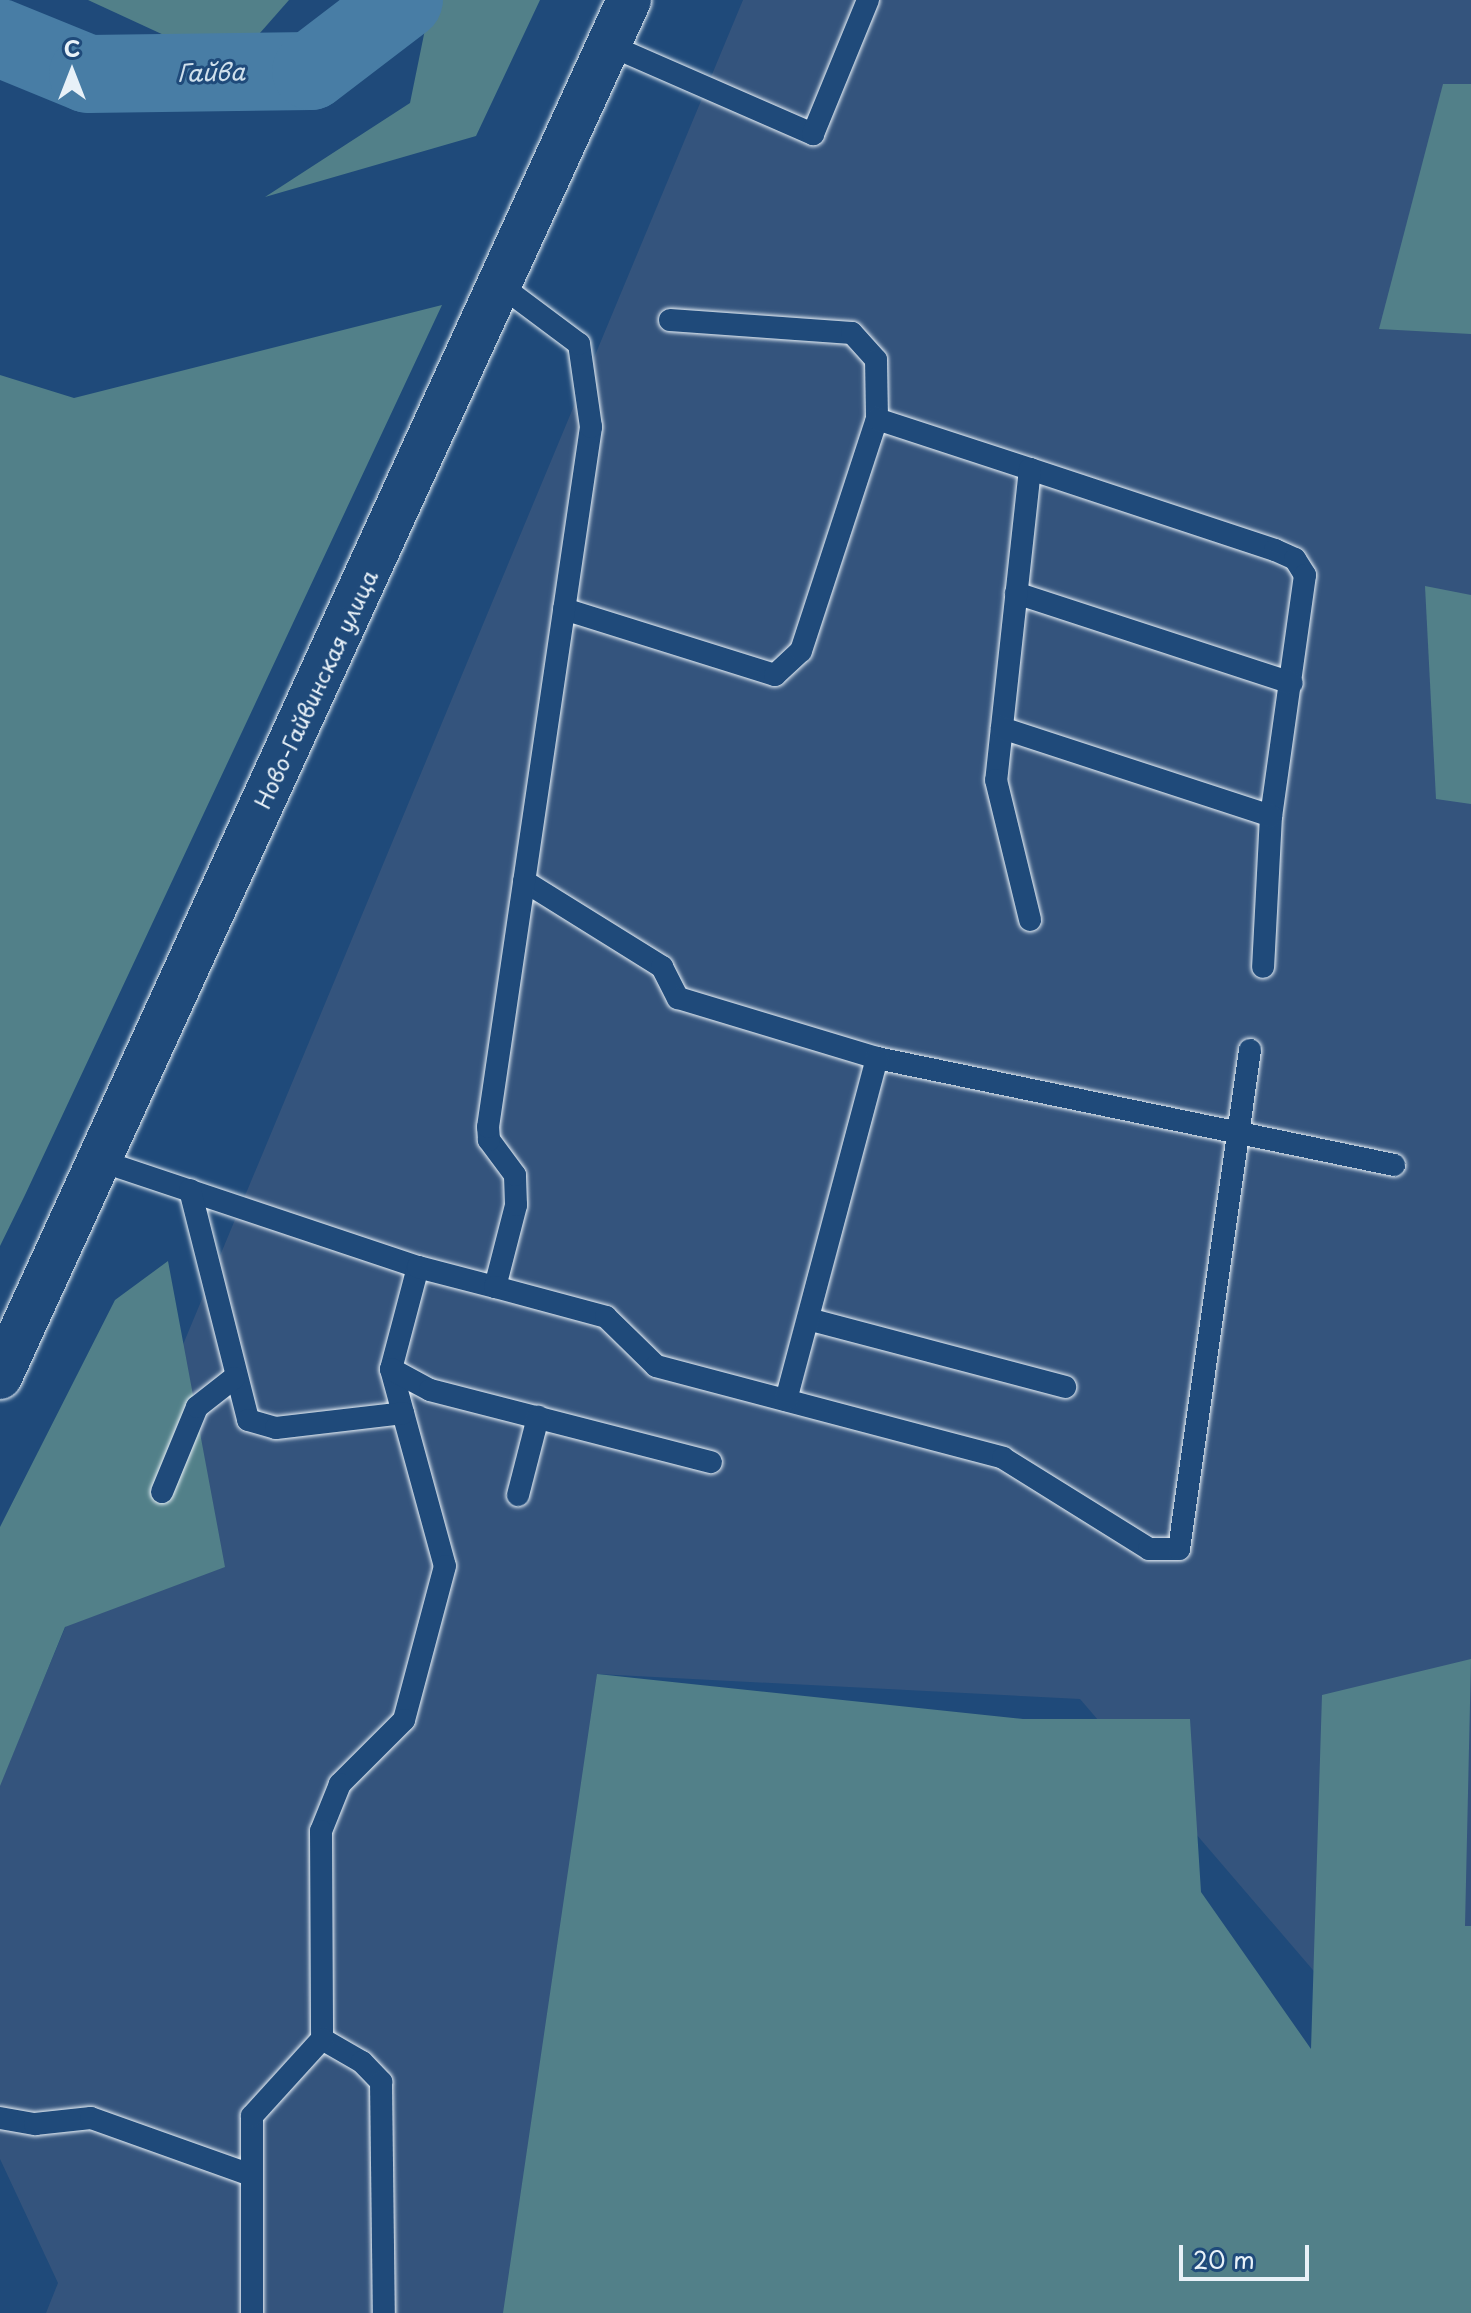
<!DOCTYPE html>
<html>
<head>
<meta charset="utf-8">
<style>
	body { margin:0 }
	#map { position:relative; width:1471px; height:2313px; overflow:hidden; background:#1f4a7a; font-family:"Playpen Sans",sans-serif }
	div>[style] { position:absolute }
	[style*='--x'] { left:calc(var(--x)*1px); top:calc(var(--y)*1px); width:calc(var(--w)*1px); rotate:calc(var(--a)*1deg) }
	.built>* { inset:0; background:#34547d }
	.green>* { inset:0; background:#528089 }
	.river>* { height:78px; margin:-39px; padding:0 39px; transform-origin:39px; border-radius:39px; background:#487da5 }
	.roads { filter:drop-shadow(0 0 2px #e8f1f8) drop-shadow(0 0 2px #e8f1f8) }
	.service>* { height:22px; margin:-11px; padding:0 11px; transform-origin:11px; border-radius:11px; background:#1f4a7a }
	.primary>* { height:44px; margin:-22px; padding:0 22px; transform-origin:22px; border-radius:22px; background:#1f4a7a }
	span { translate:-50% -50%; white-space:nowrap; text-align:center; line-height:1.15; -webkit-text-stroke:6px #1f4a7a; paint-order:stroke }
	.street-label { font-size:22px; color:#e8f1f8 }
	.water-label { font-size:24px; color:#d0e0ec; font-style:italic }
	.north { position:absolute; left:32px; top:32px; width:80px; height:80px; -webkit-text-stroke:6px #1f4a7a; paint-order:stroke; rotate:0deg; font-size:22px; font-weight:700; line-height:32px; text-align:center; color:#e8f1f8 }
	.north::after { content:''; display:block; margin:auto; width:28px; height:36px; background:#e8f1f8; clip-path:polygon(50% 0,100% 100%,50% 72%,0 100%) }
	.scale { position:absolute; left:1179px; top:2245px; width:130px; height:36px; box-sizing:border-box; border:4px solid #e8f1f8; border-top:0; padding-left:10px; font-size:24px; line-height:28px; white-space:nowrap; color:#e8f1f8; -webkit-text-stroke:6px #1f4a7a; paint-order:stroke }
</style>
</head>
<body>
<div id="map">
	<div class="built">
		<div style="clip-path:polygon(743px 0,1471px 0,1471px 2154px,1080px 1699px,597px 1674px,595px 2313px,46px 2313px,58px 2283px,0 2159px,0 1784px)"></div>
	</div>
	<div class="green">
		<div style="clip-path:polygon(88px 0,289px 0,231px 66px)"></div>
		<div style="clip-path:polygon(431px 0,540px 0,476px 136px,265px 197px,410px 103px)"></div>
		<div style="clip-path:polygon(1443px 84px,1471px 84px,1471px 334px,1379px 329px)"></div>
		<div style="clip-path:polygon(442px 305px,25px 1195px,0 1246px,0 375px,74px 398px)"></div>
		<div style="clip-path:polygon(1425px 586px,1471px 595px,1471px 804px,1436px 799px)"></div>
		<div style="clip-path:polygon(168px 1261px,225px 1567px,65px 1627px,0 1786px,0 1527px,115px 1300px)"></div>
		<div style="clip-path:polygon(1471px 1659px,1465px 1926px,1471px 1926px,1471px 2313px,503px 2313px,597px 1674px,1023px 1719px,1190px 1719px,1201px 1892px,1311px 2049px,1322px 1695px)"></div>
	</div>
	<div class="river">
		<div style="--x:0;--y:38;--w:95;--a:22.2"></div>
		<div style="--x:88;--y:74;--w:223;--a:-0.8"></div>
		<div style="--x:311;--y:71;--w:117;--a:-37.4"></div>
	</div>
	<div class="roads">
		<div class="service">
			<div style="--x:609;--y:45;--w:223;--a:23.6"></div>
			<div style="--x:813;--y:134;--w:145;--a:-67.7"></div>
			<div style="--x:670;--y:320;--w:182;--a:4.1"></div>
			<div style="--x:852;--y:333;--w:36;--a:48"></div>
			<div style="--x:876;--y:360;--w:59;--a:89"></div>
			<div style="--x:1030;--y:469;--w:258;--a:18.3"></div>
			<div style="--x:1275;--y:550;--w:22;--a:24"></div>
			<div style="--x:1295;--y:559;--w:19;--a:58"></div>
			<div style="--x:1305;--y:575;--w:243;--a:98"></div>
			<div style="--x:1271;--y:816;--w:151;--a:93"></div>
			<div style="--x:1016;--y:593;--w:290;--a:18.1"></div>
			<div style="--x:564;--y:609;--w:221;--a:17.4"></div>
			<div style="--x:775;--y:675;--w:35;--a:-43"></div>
			<div style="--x:801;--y:651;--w:244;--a:-71.9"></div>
			<div style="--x:877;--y:419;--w:161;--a:18.1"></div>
			<div style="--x:1030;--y:469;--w:313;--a:96.2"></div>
			<div style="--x:996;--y:780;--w:144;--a:76.3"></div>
			<div style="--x:1002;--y:728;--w:283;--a:18.1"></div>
			<div style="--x:524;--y:881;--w:163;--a:31.9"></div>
			<div style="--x:662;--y:967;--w:35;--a:63"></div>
			<div style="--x:678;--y:998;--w:208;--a:16.8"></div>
			<div style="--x:877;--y:1058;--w:528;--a:11.69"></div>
			<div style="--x:98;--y:1160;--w:337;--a:18.5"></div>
			<div style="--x:418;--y:1267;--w:106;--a:104.8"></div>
			<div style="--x:391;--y:1369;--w:204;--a:74.7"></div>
			<div style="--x:445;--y:1566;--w:159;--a:104.9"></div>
			<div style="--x:404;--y:1720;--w:91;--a:135"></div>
			<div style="--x:340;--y:1784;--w:51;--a:112"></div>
			<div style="--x:321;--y:1831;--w:208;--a:89.7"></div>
			<div style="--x:322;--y:2039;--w:46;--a:29.9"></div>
			<div style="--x:362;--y:2062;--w:28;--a:46"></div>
			<div style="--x:381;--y:2082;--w:231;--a:89.3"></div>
			<div style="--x:190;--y:1190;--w:237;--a:75.8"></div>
			<div style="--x:248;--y:1420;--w:29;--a:16"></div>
			<div style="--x:276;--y:1428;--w:128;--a:-6.7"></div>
			<div style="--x:418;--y:1267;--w:80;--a:14.6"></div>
			<div style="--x:495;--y:1287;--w:85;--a:-75.6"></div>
			<div style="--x:516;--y:1205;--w:30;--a:-92"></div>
			<div style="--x:515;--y:1175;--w:44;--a:-126.6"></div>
			<div style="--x:489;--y:1140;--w:13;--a:-94"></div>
			<div style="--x:488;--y:1127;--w:708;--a:-81.63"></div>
			<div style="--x:591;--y:427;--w:84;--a:-98.2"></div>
			<div style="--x:579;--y:344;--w:99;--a:-143.2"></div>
			<div style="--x:495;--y:1287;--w:115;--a:15.1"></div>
			<div style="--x:606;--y:1317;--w:70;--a:44.4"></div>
			<div style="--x:656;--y:1366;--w:359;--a:14.8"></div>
			<div style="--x:1003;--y:1458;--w:172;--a:31.9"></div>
			<div style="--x:1149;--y:1549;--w:30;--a:0"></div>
			<div style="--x:1179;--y:1549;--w:504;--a:-81.9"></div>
			<div style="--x:808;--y:1319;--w:266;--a:14.8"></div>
			<div style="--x:391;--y:1369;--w:44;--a:28.3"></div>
			<div style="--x:430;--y:1390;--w:290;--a:14.4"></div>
			<div style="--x:786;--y:1400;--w:354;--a:-75.1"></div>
			<div style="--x:162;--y:1492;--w:92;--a:-67.6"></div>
			<div style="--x:197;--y:1407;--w:47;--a:-38.1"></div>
			<div style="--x:518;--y:1495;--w:81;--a:-75.6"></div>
			<div style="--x:0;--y:2118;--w:36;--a:10"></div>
			<div style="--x:35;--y:2124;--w:56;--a:-6.1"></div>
			<div style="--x:91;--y:2118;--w:170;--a:19.6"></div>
			<div style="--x:252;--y:2313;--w:197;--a:-90"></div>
			<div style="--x:252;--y:2116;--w:104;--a:-47.7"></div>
		</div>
		<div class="primary">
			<div style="--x:0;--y:1377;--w:1514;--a:-65.45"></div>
		</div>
	</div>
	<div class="street-label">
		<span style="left:315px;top:689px;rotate:-65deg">Ново-Гайвинская улица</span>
	</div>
	<div class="water-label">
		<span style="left:211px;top:72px;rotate:-1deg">Гайва</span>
	</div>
	<div class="north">С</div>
	<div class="scale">20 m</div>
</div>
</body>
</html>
